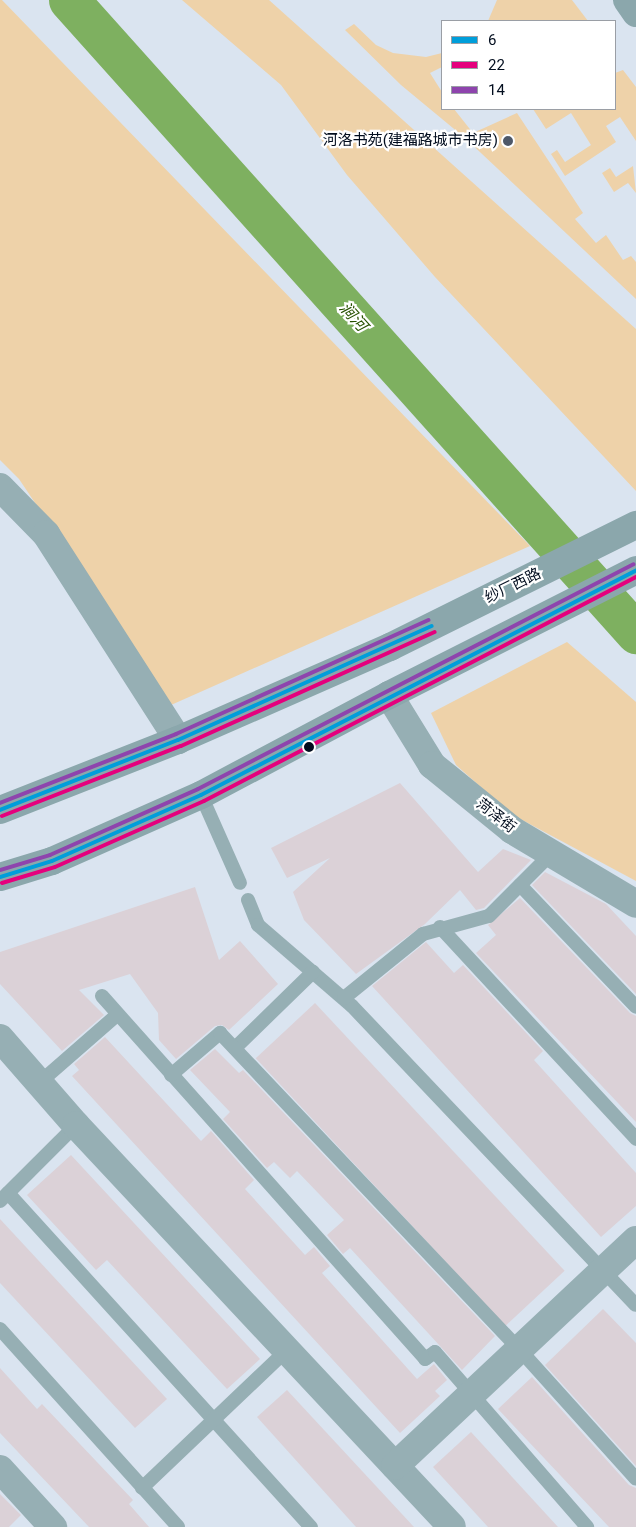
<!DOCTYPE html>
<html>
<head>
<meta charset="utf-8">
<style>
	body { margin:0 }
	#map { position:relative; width:636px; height:1527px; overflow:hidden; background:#dae4f0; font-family:Roboto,"Noto Sans SC",sans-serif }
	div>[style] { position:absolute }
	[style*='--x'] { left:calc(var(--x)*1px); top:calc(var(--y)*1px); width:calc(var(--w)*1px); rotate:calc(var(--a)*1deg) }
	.green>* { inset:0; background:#eed2a9 }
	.river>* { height:41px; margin:-20.5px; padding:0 20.5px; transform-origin:20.5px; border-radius:20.5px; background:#7eb060 }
	.building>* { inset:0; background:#dbd1d7; transform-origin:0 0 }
	.service>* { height:14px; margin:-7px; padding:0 7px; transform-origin:7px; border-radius:7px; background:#96afb4 }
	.minor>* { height:28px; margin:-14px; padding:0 14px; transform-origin:14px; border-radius:14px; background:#96afb4 }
	.tertiary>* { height:28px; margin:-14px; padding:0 14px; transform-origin:14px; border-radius:14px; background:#96afb4 }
	.secondary>* { height:28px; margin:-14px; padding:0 14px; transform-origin:14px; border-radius:14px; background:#8ba7ac }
	.bus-1>* { height:4px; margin:-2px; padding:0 2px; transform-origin:2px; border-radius:2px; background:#009eda }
	.bus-2>* { height:4px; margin:-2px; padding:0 2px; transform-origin:2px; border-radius:2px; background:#e5007d }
	.bus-3>* { height:4px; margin:-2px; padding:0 2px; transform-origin:2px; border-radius:2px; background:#8e44ad }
	.dots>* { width:14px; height:14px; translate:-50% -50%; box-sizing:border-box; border:2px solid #fff; border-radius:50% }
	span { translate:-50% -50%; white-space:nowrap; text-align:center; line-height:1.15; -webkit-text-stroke:4.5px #fff; paint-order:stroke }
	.poi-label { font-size:15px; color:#020d1e }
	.right { translate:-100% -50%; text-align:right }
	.street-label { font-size:15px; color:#020d1e }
	.water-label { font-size:16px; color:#275100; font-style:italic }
	.legend { position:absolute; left:441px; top:20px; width:175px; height:90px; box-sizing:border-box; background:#fff; border:1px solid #9a9ea5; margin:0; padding:6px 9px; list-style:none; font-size:15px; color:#020d1e }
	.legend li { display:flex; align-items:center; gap:10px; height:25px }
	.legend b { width:25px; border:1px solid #9a9ea5 }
</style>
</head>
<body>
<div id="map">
	<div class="green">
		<div style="clip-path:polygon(0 0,2px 0,530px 546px,171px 705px,19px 479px,0 460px)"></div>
		<div style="clip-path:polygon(182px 0,269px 0,636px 329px,636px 491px,435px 277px,347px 175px,281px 85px)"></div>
		<div style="clip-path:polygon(497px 0,572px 0,588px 21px,488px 21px)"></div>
		<div style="clip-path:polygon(354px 24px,376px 45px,393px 53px,426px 57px,442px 53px,442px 67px,430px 73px,442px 92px,442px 109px,454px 109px,473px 133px,517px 113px,583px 213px,575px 219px,596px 243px,606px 235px,623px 260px,631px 256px,636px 262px,636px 299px,465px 138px,401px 85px,345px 30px)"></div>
		<div style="clip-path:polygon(623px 70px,636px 87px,636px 141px,620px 117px,606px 126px,616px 142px,565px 176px,551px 154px,557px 150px,565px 162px,591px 145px,571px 113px,546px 129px,533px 109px,615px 109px,615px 73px)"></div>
		<div style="clip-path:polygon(633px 166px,636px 193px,628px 183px,614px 192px,602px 173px,610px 168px,616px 177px)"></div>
		<div style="clip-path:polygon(567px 642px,636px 702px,636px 881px,511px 814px,456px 765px,431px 713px)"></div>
	</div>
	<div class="river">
		<div style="--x:69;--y:0;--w:850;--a:48.15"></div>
	</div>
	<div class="building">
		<div style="clip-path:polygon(400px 783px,478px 872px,503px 849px,531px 860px,484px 908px,476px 910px,460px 890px,425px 924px,356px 974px,304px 920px,293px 892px,330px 858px,287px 878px,271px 848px)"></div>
		<div style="clip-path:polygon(545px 872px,606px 904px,636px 936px,636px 994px,532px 885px)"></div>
		<div style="clip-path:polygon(195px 887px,219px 960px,240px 941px,278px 984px,229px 1030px,222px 1025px,215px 1026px,176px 1059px,159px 1040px,158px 1013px,130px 974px,79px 990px,104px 1015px,62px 1051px,0 984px,0 952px)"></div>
		<div style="clip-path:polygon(520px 898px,630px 1013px,636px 1016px,636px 1122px,476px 953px,496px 935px,488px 925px)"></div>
		<div style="clip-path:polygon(426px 942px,454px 973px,463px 965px,543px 1051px,534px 1060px,636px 1173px,636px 1206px,601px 1237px,372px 986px)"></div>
		<div style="left:315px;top:1003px;width:366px;height:81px;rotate:47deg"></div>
		<div style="clip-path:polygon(105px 1037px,201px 1141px,211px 1131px,254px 1180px,245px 1189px,305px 1255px,314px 1247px,330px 1266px,322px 1273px,417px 1379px,434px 1364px,447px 1380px,435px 1391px,440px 1396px,400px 1433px,72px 1076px,79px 1070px,74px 1064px)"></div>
		<div style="clip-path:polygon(215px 1049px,239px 1073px,243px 1070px,495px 1336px,462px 1370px,350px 1248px,343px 1254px,327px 1235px,344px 1220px,297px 1171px,290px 1178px,274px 1162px,267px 1168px,223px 1119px,230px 1112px,190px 1070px)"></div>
		<div style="clip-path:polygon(71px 1155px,260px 1359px,227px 1389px,107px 1260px,96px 1270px,27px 1195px)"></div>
		<div style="clip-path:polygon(0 1219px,167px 1399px,135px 1428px,0 1283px)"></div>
		<div style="clip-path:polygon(603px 1309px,636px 1343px,636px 1466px,545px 1365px)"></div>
		<div style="clip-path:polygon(0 1368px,37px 1409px,42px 1404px,133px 1500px,129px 1504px,149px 1527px,89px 1527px,0 1433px)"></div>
		<div style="clip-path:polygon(532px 1377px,629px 1485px,636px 1488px,636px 1527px,609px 1527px,498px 1409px)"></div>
		<div style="clip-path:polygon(287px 1390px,414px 1527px,356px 1527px,257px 1417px)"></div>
		<div style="clip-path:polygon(471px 1432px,558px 1527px,488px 1527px,433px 1467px)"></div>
		<div style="clip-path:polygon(0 1494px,21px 1515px,9px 1527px,0 1527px)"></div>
	</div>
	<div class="service">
		<div style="--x:201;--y:795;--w:96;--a:66.1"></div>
		<div style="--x:520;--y:885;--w:168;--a:46.4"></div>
		<div style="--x:248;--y:900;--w:27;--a:68"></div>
		<div style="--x:258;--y:925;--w:124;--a:40.8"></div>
		<div style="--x:352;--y:1006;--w:412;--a:46.5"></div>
		<div style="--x:440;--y:927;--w:289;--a:47.2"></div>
		<div style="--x:102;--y:996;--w:486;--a:48.3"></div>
		<div style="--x:425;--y:1359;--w:12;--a:-35"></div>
		<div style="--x:435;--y:1352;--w:232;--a:49"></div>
		<div style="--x:344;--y:998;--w:102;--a:-39"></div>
		<div style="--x:423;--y:934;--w:68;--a:-15.3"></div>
		<div style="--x:489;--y:916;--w:89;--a:-45"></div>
		<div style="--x:235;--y:1048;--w:109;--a:-44.3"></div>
		<div style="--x:171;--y:1075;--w:65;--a:-40.6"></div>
		<div style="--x:220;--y:1033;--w:436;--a:46.6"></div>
		<div style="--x:520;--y:1350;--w:173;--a:48"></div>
		<div style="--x:39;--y:1083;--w:103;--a:-41.1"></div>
		<div style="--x:8;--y:1193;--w:451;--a:47.8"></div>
		<div style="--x:0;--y:1201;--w:107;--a:-45"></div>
		<div style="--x:0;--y:1329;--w:266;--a:48"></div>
		<div style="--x:142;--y:1488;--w:199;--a:-43.6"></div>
	</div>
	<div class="minor">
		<div style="--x:389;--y:695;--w:82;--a:58.4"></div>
		<div style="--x:432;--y:765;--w:103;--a:39.1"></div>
		<div style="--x:512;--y:830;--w:144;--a:30.8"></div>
		<div style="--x:0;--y:1038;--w:116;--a:48.9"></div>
		<div style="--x:76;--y:1125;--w:550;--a:46.91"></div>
		<div style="--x:395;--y:1466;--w:330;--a:-43.2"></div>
		<div style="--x:0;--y:1469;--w:79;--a:47.6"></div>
	</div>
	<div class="tertiary">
		<div style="--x:0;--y:487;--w:66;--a:45.6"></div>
		<div style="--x:46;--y:534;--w:245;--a:57.3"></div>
	</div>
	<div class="secondary">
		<div style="--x:627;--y:0;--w:16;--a:55"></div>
		<div style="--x:0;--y:810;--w:191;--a:-21.5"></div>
		<div style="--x:178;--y:740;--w:232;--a:-23.7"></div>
		<div style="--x:390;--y:647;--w:275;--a:-26.4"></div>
		<div style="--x:0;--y:877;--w:54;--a:-17.1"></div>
		<div style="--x:52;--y:861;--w:163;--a:-23.9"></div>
		<div style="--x:201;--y:795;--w:213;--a:-28"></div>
		<div style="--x:389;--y:695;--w:277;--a:-26.8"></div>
	</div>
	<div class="bus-1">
		<div style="--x:0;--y:810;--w:191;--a:-21.5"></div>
		<div style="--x:178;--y:740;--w:278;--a:-24.2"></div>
		<div style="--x:0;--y:877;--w:54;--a:-17.1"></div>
		<div style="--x:52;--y:861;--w:163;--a:-23.9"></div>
		<div style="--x:201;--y:795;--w:490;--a:-27.3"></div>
	</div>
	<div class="bus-2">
		<div style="--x:2;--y:816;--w:192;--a:-21.4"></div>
		<div style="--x:181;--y:746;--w:278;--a:-24.2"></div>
		<div style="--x:2;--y:883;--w:55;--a:-16.8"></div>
		<div style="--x:55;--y:867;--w:163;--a:-23.9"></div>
		<div style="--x:204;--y:801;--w:487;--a:-27.4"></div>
	</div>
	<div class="bus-3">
		<div style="--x:0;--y:803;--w:189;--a:-21.4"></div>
		<div style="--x:176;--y:734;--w:277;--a:-24.3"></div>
		<div style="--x:0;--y:870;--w:52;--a:-16.7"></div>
		<div style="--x:50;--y:855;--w:162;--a:-24"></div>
		<div style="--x:198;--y:789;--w:490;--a:-27.3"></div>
	</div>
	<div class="dots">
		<div style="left:508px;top:141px;background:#4e5868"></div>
		<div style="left:309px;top:747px;background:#020d1e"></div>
	</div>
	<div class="poi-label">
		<span class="right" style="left:498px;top:141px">河洛书苑(建福路城市书房)</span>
	</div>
	<div class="street-label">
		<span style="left:513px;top:586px;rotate:-26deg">纱厂西路</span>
		<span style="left:496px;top:816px;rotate:38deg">菏泽街</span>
	</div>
	<div class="water-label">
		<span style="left:353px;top:317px;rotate:48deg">涧河</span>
	</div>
	<ul class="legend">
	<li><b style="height:6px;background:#009eda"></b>6</li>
	<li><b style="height:6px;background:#e5007d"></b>22</li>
	<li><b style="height:6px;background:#8e44ad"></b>14</li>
	</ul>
</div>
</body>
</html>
